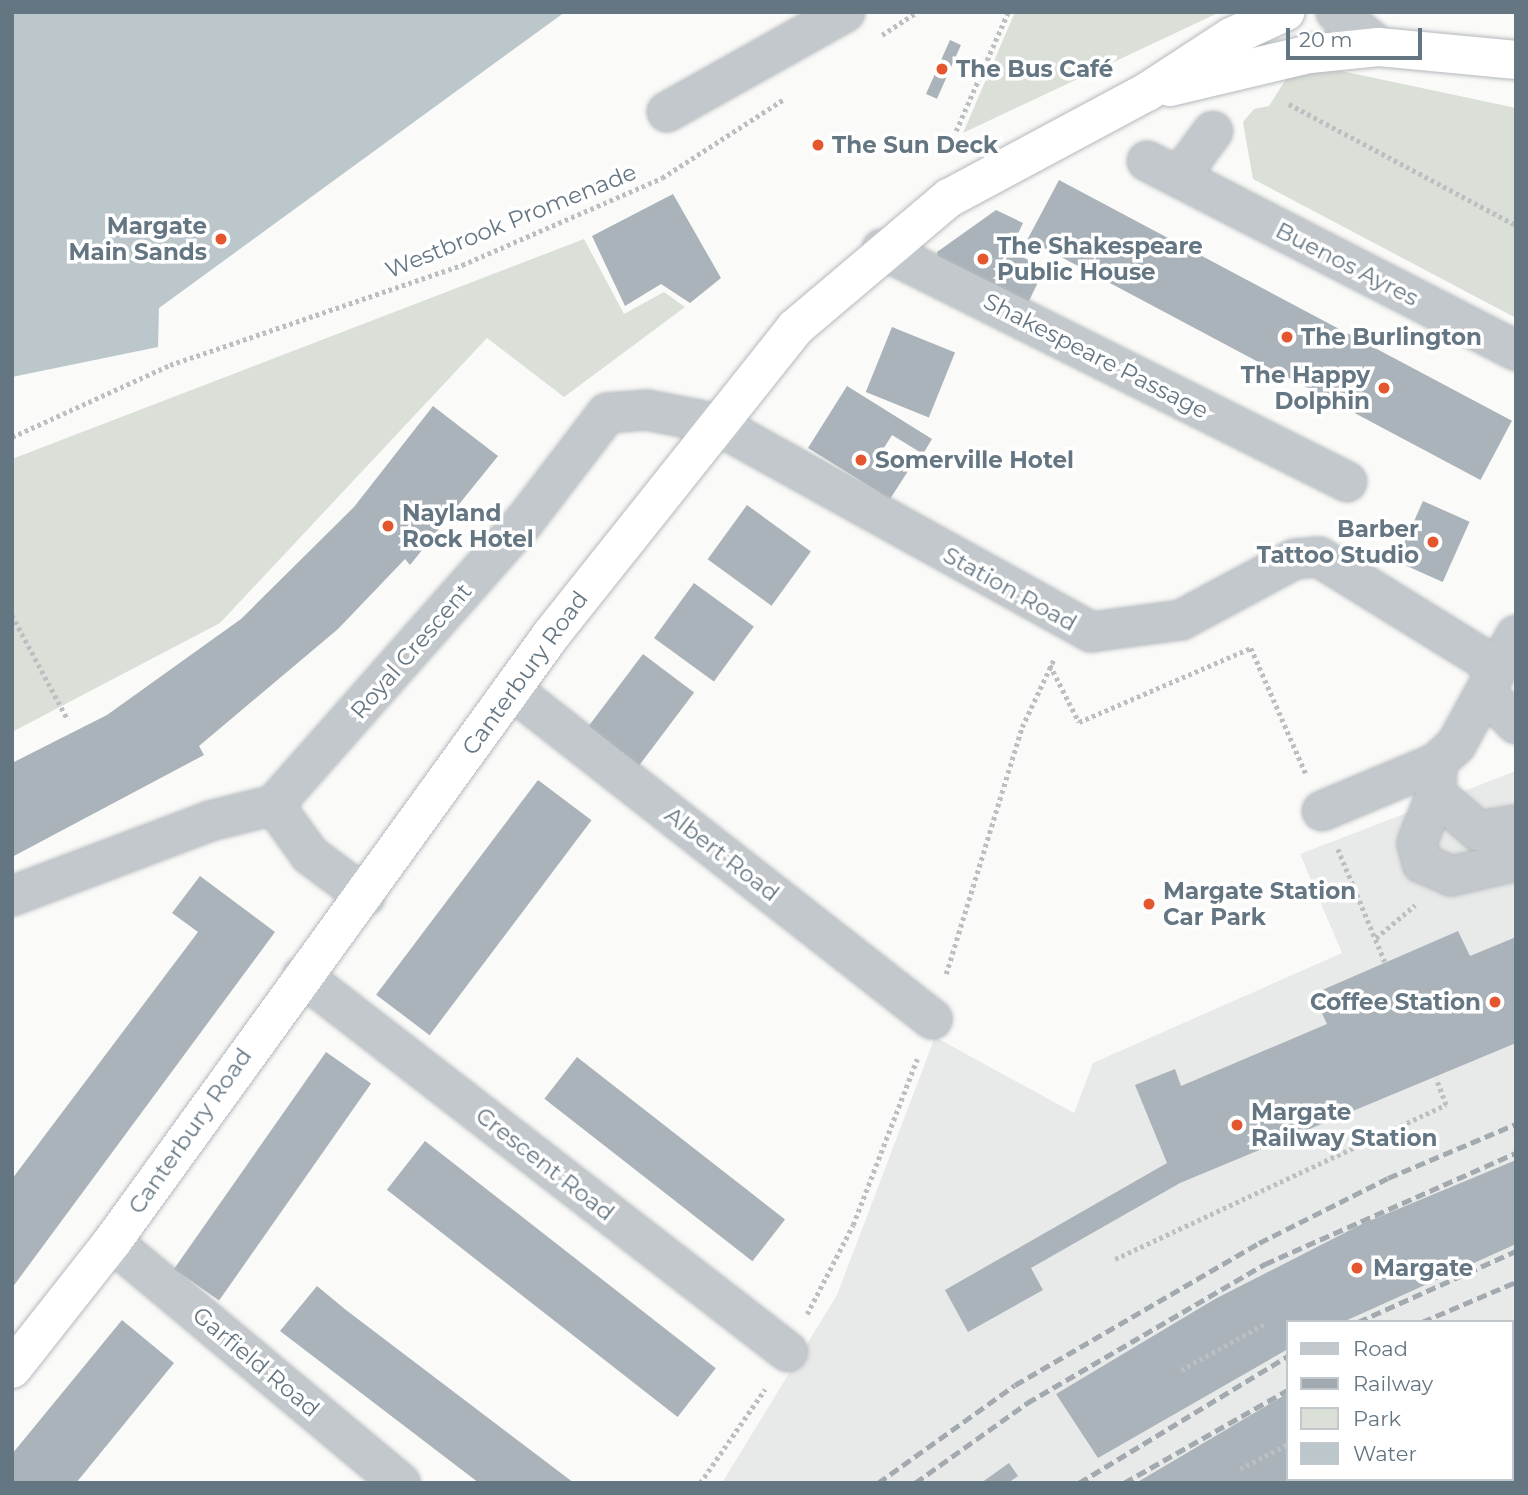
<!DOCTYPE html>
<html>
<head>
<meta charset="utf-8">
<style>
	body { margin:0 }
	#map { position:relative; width:1528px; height:1495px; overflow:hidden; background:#fafaf8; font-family:Montserrat,sans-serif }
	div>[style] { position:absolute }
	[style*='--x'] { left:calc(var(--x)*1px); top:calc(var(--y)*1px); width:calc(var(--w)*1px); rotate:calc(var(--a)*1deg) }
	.built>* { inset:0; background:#e8e9e9 }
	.green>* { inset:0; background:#dadfd7 }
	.water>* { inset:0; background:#bbc7cb }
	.building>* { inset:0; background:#aab3b9; transform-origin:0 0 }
	.path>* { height:4.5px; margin-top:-2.25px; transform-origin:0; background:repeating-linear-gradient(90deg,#bbbfc2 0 3.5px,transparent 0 7px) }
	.roads { filter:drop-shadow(0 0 2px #b4b9bd) drop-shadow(0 0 2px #b4b9bd) }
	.minor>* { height:38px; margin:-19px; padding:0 19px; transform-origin:19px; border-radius:19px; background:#c3c8cc }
	.highway>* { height:38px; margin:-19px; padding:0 19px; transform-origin:19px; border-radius:19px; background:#fff }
	.rail>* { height:5px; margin-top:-2.5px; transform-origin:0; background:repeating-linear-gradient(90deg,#a2aab0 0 10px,transparent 0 15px) }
	.dots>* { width:19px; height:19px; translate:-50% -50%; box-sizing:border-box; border:4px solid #fff; border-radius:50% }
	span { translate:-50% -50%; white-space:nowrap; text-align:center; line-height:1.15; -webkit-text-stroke:7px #fff; paint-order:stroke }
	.poi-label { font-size:23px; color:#657683; font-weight:700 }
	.left { translate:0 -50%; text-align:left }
	.right { translate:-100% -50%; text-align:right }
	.street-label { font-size:23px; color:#657683 }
	.frame { position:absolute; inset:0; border:14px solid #657683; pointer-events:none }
	.legend { position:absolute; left:1286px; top:1320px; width:228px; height:161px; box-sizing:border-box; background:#fff; border:2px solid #c1c8cd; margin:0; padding:9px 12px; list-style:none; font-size:21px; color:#657683 }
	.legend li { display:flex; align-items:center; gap:14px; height:35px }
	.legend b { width:35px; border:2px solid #c1c8cd }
	.scale { position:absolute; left:1286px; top:28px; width:136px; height:32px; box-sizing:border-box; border:4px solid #657683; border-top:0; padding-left:9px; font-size:21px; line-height:24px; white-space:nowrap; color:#657683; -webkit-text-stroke:5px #fff; paint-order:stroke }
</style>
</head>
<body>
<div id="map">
	<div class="built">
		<div style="clip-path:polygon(1516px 771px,1516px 1445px,1512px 1322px,1288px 1322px,1288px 1479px,1457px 1479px,722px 1483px,837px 1295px,935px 1037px,1074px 1113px,1093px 1063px,1342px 953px,1300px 854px)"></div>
	</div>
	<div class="green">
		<div style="clip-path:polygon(1015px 12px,1220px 12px,963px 133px)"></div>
		<div style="clip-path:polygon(1332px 69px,1516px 108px,1516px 318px,1253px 179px,1243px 122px,1254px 109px,1269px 106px,1291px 71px)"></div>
		<div style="clip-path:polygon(584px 239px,624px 314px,664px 292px,685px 307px,564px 397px,487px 338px,220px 623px,12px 732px,12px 459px)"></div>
	</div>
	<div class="water">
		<div style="clip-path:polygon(12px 12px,565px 12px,159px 308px,158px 347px,12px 377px)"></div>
	</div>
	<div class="building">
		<div style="left:950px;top:40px;width:12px;height:59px;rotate:24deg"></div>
		<div style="left:1059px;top:180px;width:513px;height:67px;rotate:28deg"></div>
		<div style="clip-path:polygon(673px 194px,721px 278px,690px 303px,661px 284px,625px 306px,592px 236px)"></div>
		<div style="clip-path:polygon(996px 210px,1023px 223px,1010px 251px,1045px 268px,1025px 309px,939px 266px,937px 252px)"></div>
		<div style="left:892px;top:327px;width:68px;height:70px;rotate:22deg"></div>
		<div style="clip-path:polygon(847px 386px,932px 439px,923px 454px,892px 435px,882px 451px,910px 468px,890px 499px,808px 448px)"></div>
		<div style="clip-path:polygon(433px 406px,498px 456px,410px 565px,405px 559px,338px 629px,199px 746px,204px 755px,12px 857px,12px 763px,107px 715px,241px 619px,354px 507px)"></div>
		<div style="left:1423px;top:501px;width:51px;height:66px;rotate:24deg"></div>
		<div style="left:747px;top:505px;width:79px;height:67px;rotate:36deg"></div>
		<div style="left:694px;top:583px;width:74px;height:68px;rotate:36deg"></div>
		<div style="left:643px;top:654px;width:64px;height:93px;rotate:37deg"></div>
		<div style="left:538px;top:780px;width:67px;height:269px;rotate:37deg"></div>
		<div style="clip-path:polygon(200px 876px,275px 932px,12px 1288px,12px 1179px,198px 932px,172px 913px)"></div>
		<div style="clip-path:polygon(1458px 931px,1470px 956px,1516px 937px,1516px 1043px,1180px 1183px,1031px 1268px,1043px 1290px,968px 1332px,945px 1290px,1167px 1163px,1135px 1085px,1175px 1069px,1181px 1086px,1327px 1024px,1313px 994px)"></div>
		<div style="left:326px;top:1052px;width:55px;height:265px;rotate:35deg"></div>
		<div style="left:577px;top:1057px;width:264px;height:53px;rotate:38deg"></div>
		<div style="left:425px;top:1141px;width:369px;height:62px;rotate:38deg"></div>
		<div style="clip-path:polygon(1516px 1160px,1516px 1244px,1343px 1322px,1288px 1322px,1288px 1349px,1098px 1458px,1056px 1394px,1215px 1299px,1362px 1224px)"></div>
		<div style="clip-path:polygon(317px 1286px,346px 1310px,574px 1483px,479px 1483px,280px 1331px)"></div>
		<div style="clip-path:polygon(122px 1320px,174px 1363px,76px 1483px,12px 1483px,12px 1454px)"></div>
		<div style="clip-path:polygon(1288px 1393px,1292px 1479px,1286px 1483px,1136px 1483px)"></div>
		<div style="clip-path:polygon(1009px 1463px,1018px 1476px,1008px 1483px,981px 1483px)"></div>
	</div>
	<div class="path">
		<div style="--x:882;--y:35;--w:42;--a:-33.3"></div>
		<div style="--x:1289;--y:104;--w:257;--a:28.1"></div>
		<div style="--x:956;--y:131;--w:130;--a:-66.4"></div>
		<div style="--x:12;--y:437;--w:174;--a:-24.5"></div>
		<div style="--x:170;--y:365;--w:309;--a:-18.9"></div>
		<div style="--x:462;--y:265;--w:218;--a:-23.5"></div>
		<div style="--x:662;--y:178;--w:145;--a:-32.9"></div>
		<div style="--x:12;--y:615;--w:119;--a:61.9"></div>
		<div style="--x:1050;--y:665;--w:64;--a:63"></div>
		<div style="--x:1079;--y:722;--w:187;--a:-23.3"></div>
		<div style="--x:1251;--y:648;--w:137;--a:66.4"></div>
		<div style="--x:1338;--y:849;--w:122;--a:67.4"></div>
		<div style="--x:1376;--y:938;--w:51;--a:-40.2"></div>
		<div style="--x:946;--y:974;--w:258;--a:-72.9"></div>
		<div style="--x:1022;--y:727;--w:75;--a:-64.8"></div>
		<div style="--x:1115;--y:1259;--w:365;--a:-25"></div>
		<div style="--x:1446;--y:1105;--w:28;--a:-111"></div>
		<div style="--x:807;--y:1314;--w:100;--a:-62.7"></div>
		<div style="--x:853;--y:1225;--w:178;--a:-68.9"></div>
		<div style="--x:1181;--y:1370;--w:97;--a:-28.9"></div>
		<div style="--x:1240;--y:1469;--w:54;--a:-27.5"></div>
		<div style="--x:700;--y:1483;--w:114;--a:-55.3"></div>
	</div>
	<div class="roads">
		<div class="minor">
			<div style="--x:1336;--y:12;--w:55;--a:39.1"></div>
			<div style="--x:667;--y:112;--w:204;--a:-29.3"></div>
			<div style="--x:1147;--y:161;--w:415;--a:27.2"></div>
			<div style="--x:1179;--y:177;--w:57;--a:-53.5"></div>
			<div style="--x:882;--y:249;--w:520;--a:26.61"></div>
			<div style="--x:512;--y:690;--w:534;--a:38.07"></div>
			<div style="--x:1486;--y:693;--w:43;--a:45.9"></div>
			<div style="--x:1437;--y:772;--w:22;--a:93"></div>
			<div style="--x:1436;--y:794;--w:56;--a:41.4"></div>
			<div style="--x:1478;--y:831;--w:38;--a:-9"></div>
			<div style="--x:1436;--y:794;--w:53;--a:111.2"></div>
			<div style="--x:1417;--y:843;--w:21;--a:76"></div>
			<div style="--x:1422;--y:863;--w:32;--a:24"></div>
			<div style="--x:1451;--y:876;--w:67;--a:-13"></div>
			<div style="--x:274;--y:805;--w:62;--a:54.2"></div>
			<div style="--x:310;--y:855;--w:69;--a:36.7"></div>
			<div style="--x:1322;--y:811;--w:124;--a:-22.8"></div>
			<div style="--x:1436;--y:763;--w:27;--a:-42"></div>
			<div style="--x:1456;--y:745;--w:125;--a:-61.4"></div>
			<div style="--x:12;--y:896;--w:212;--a:-20.7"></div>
			<div style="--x:210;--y:821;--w:66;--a:-14"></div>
			<div style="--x:274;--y:805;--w:376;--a:-48.6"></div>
			<div style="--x:523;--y:523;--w:138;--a:-52.6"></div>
			<div style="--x:607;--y:413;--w:40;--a:-4.3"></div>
			<div style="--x:647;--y:410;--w:68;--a:11"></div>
			<div style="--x:714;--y:423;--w:431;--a:29"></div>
			<div style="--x:1091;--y:632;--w:91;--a:-7.6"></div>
			<div style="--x:1181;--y:620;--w:129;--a:-28.2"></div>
			<div style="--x:1295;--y:559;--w:24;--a:-5"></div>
			<div style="--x:1319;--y:557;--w:211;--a:31.8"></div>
			<div style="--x:302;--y:976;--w:614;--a:37.73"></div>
			<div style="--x:112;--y:1242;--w:376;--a:39.9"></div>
			<div style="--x:1396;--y:1479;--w:4;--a:63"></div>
			<div style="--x:1506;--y:1483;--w:6;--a:-39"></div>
		</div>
		<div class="highway">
			<div style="--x:1170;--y:87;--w:144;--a:-13.3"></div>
			<div style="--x:1310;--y:54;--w:69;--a:-5.8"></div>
			<div style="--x:1379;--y:47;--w:138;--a:5.4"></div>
			<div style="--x:12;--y:1369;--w:162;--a:-51.8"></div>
			<div style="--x:112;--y:1242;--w:749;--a:-54.12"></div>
			<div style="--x:551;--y:635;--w:392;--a:-51.5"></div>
			<div style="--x:795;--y:328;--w:202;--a:-40.2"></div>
			<div style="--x:949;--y:198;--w:225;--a:-28.2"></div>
			<div style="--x:1147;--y:92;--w:100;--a:-33.2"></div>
			<div style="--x:1231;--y:37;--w:60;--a:-24.8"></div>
		</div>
	</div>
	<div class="rail">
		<div style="--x:1358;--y:1322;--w:173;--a:-24.2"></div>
		<div style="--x:1422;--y:1322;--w:102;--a:-23.1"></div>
		<div style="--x:878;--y:1483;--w:168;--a:-35.6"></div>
		<div style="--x:1015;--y:1385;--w:282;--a:-30.2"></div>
		<div style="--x:1259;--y:1243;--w:144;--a:-26.7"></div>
		<div style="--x:1388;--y:1178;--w:139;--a:-22.9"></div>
		<div style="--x:915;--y:1483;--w:138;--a:-35.5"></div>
		<div style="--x:1027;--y:1403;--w:276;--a:-30.3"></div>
		<div style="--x:1265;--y:1264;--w:274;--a:-23.9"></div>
		<div style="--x:1079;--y:1483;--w:245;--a:-31.3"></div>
		<div style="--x:1124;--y:1483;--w:189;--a:-29.6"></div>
	</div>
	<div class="dots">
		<div style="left:942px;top:69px;background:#e4572e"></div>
		<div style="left:818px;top:145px;background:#e4572e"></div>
		<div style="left:221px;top:239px;background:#e4572e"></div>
		<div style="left:983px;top:259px;background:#e4572e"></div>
		<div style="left:1287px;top:337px;background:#e4572e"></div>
		<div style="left:1384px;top:388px;background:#e4572e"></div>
		<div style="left:861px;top:460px;background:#e4572e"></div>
		<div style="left:388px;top:526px;background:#e4572e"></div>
		<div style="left:1433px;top:542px;background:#e4572e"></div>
		<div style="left:1149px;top:904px;background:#e4572e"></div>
		<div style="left:1495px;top:1002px;background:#e4572e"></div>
		<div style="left:1237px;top:1125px;background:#e4572e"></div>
		<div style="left:1357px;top:1268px;background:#e4572e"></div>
	</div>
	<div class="poi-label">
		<span class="left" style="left:956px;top:69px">The Bus Café</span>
		<span class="left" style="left:832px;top:145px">The Sun Deck</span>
		<span class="right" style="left:207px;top:239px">Margate<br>Main Sands</span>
		<span class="left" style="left:997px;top:259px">The Shakespeare<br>Public House</span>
		<span class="left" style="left:1301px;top:337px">The Burlington</span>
		<span class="right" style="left:1370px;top:388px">The Happy<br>Dolphin</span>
		<span class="left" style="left:875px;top:460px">Somerville Hotel</span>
		<span class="left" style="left:402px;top:526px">Nayland<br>Rock Hotel</span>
		<span class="right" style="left:1419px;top:542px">Barber<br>Tattoo Studio</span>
		<span class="left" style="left:1163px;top:904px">Margate Station<br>Car Park</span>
		<span class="right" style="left:1481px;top:1002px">Coffee Station</span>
		<span class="left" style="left:1251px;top:1125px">Margate<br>Railway Station</span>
		<span class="left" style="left:1373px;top:1268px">Margate</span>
	</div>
	<div class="street-label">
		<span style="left:511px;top:221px;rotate:-22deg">Westbrook Promenade</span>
		<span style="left:1347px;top:264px;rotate:27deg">Buenos Ayres</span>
		<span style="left:1096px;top:356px;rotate:27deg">Shakespeare Passage</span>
		<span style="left:1010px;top:589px;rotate:29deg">Station Road</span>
		<span style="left:411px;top:651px;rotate:-49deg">Royal Crescent</span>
		<span style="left:525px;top:673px;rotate:-54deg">Canterbury Road</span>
		<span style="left:722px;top:854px;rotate:38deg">Albert Road</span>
		<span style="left:190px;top:1131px;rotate:-55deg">Canterbury Road</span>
		<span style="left:545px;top:1164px;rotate:38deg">Crescent Road</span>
		<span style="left:256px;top:1362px;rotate:40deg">Garfield Road</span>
	</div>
	<div class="frame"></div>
	<ul class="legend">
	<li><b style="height:9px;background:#c3c8cc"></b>Road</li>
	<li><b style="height:9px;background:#a2aab0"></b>Railway</li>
	<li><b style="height:19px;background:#dadfd7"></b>Park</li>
	<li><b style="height:19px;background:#bbc7cb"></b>Water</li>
	</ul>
	<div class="scale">20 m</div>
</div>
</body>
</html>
